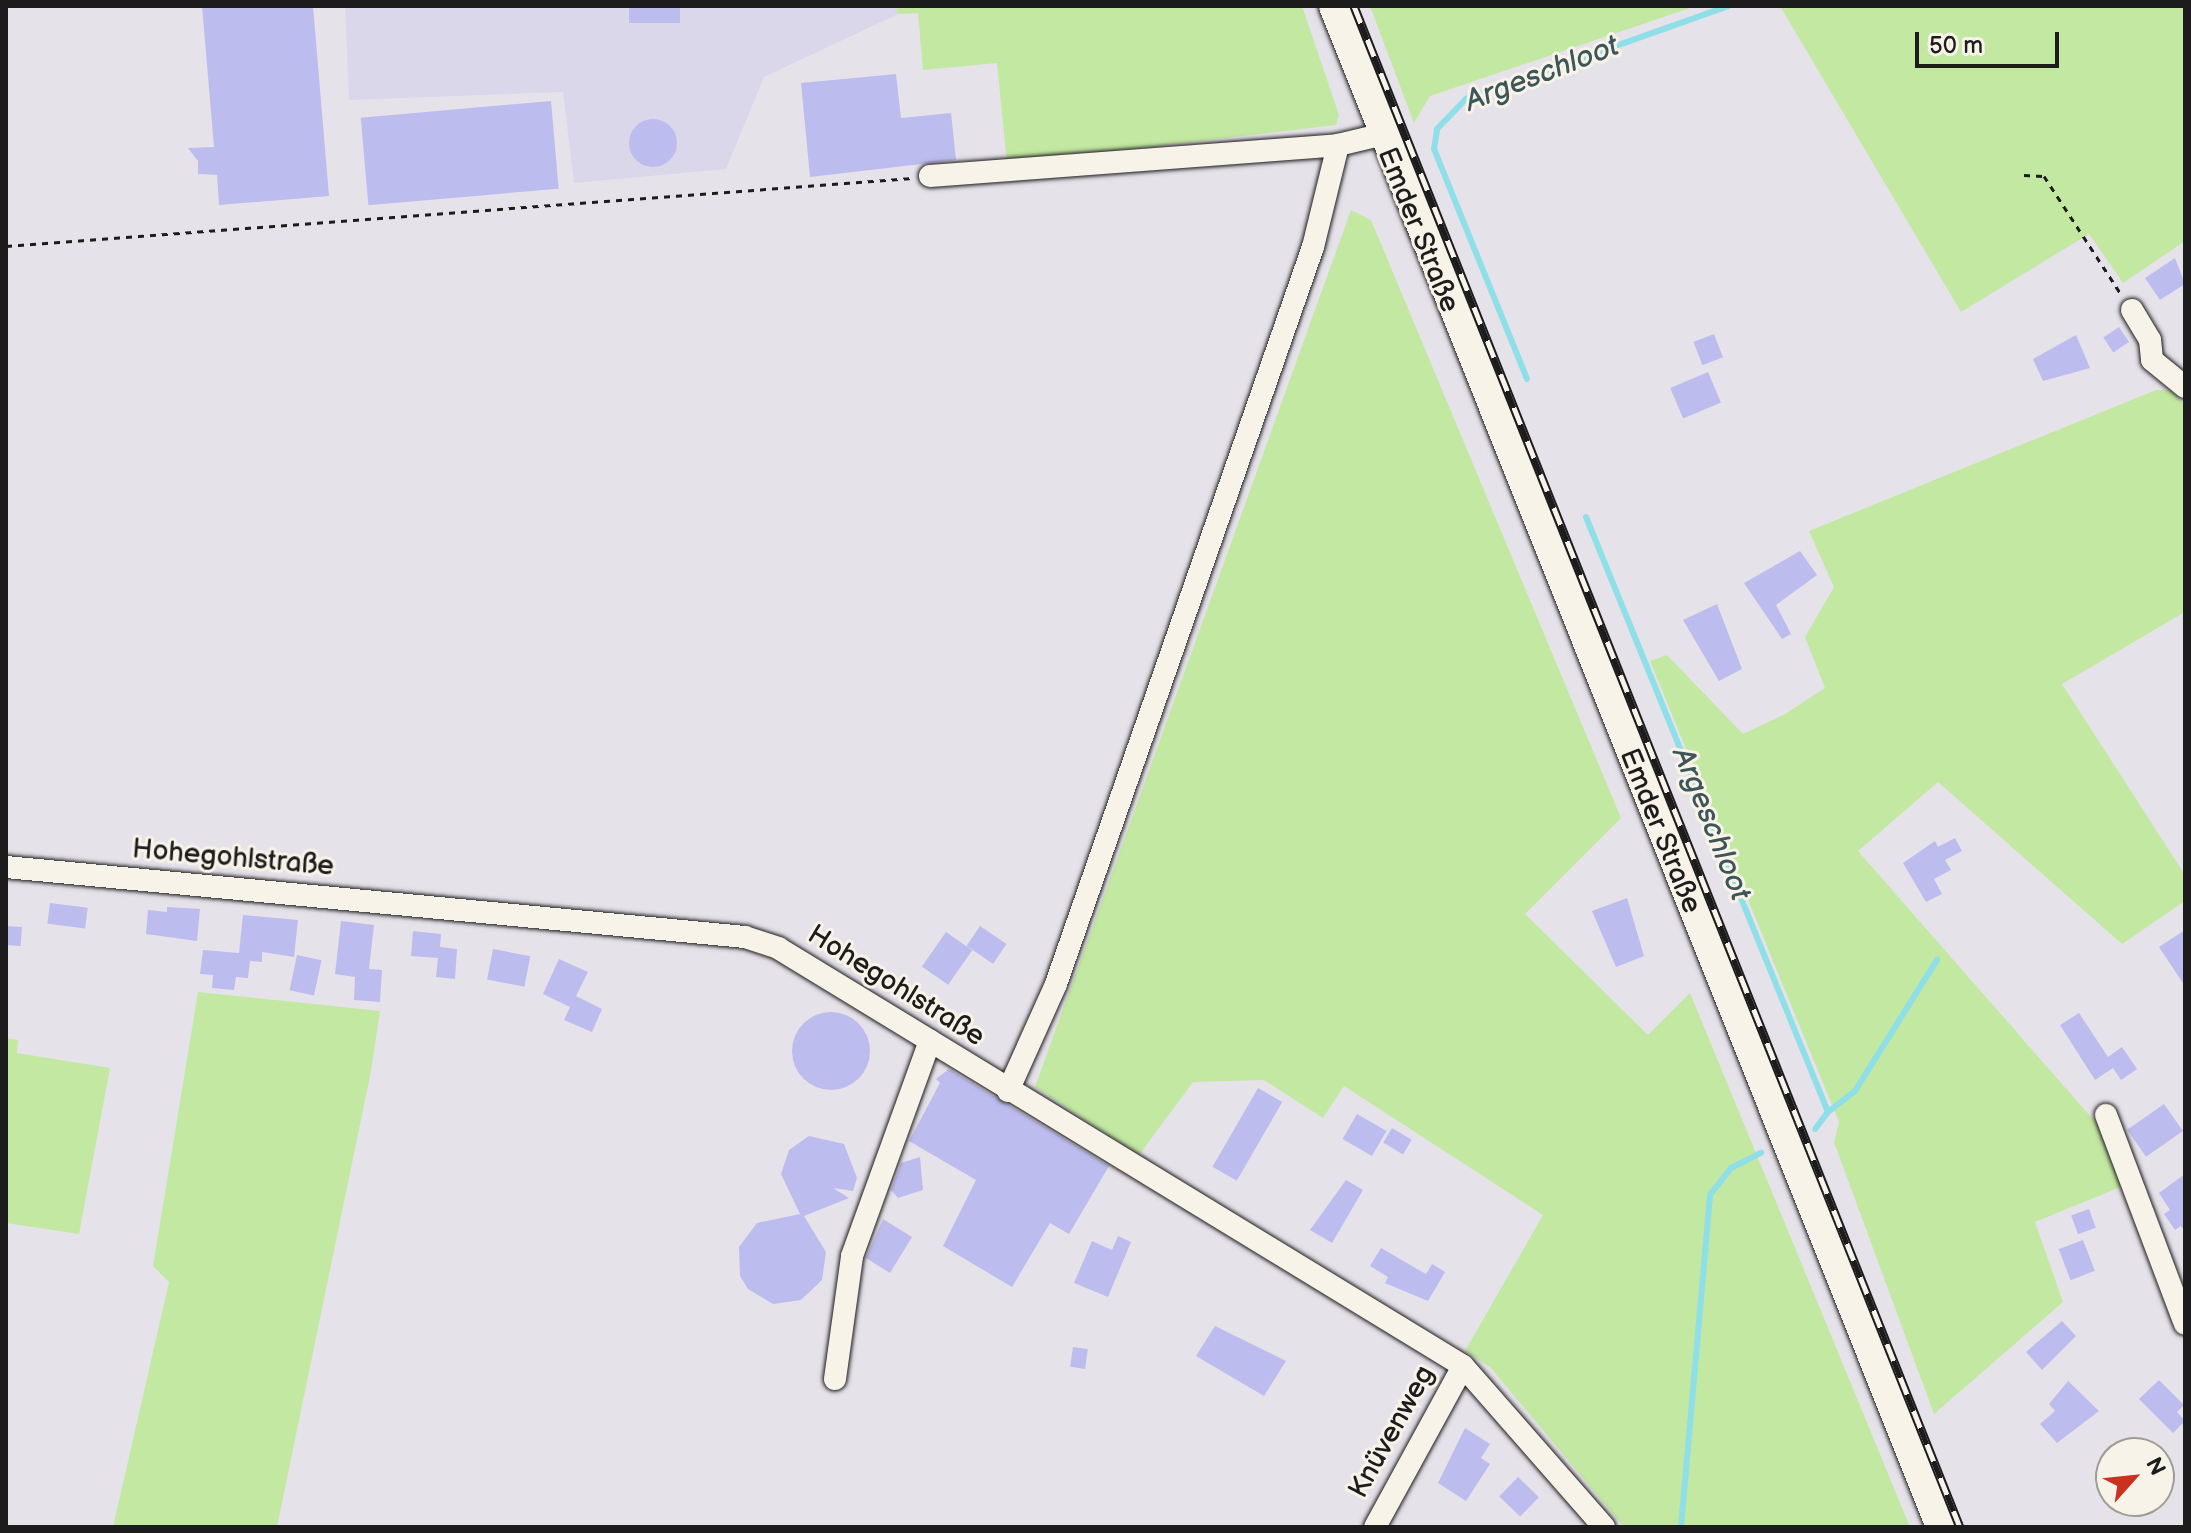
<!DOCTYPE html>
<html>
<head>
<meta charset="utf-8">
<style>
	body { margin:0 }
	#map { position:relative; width:2191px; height:1533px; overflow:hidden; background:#e6e2ea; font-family:"Balsamiq Sans",sans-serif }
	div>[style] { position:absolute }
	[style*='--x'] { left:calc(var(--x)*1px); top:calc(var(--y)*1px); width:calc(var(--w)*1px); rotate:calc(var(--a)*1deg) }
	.built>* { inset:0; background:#dad7eb }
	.green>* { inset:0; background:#c3e8a2 }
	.stream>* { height:6px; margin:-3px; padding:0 3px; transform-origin:3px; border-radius:3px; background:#8edfe7 }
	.building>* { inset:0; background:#bdbcee; transform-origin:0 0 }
	.round { border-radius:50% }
	.path>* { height:3px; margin-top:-1.5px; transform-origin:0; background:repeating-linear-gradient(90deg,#1c1c1c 0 6px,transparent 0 12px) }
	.roads { filter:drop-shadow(0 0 2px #1c1c1c) drop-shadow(0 0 2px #1c1c1c) }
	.minor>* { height:22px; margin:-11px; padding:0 11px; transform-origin:11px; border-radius:11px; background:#f7f3e8 }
	.major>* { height:30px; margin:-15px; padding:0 15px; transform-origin:15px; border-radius:15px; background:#f7f3e8 }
	.rail>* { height:9px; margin-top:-4.5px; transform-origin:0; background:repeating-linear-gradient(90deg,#f7f3e8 0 18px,#1c1c1c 0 36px); box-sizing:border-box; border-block:2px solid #1c1c1c }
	span { translate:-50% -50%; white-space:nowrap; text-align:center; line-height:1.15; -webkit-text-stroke:6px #f7f3e8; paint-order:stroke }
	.street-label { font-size:28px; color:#1c1c1c }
	.water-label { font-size:30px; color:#3e5659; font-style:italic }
	.frame { position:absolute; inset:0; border:8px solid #1c1c1c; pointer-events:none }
	.north { position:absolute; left:2095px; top:1437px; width:80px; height:80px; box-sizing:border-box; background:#f7f3e8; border:2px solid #9f9d96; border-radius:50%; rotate:63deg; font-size:22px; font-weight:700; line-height:32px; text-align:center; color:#1c1c1c }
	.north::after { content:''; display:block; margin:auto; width:28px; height:36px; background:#c8321e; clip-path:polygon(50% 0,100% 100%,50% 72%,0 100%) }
	.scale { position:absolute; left:1915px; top:32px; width:144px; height:36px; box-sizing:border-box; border:4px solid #1c1c1c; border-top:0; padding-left:10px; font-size:24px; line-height:28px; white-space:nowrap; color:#1c1c1c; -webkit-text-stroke:6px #f7f3e8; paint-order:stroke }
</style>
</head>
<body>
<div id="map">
	<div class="built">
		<div style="clip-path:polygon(345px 6px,896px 6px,898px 14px,764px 77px,726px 169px,574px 183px,563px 92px,349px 100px)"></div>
	</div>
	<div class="green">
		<div style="clip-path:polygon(896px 6px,1302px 6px,1339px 115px,1336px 125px,1007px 164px,997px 63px,923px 70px,918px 13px,898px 14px)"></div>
		<div style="clip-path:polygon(1370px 6px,1696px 6px,1430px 96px,1414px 123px)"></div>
		<div style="clip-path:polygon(1780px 6px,2185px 6px,2185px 241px,2123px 283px,2089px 234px,1961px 312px)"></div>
		<div style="clip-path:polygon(1351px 210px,1371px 220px,1621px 818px,1525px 914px,1648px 1035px,1690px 993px,1910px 1527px,1624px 1527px,1490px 1367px,1465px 1351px,1543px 1215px,1344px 1086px,1323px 1118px,1264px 1080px,1193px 1082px,1139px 1155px,1035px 1087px)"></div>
		<div style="clip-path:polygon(2156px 390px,2170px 390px,2185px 405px,2185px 612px,2062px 684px,2185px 875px,2185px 901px,2122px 944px,1938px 782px,1858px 851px,2098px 1125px,2123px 1186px,2035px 1222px,2063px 1302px,1934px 1414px,1834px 1142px,1839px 1122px,1650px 661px,1667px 655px,1743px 734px,1785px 714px,1825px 688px,1805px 637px,1834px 587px,1809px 531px)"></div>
		<div style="clip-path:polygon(198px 992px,380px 1011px,371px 1071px,277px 1527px,113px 1527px,169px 1282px,153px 1266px)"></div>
		<div style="clip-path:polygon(6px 1038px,18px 1040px,17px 1053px,110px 1068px,79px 1234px,6px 1223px)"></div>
	</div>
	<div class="stream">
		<div style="--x:1527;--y:379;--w:248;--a:-112"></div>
		<div style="--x:1434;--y:149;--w:20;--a:-81"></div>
		<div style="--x:1437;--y:129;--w:42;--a:-46"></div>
		<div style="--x:1466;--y:99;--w:278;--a:-19.5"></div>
		<div style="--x:1586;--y:517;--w:642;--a:67.87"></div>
		<div style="--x:1828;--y:1112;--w:21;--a:127"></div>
		<div style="--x:1828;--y:1112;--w:34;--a:-38"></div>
		<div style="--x:1855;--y:1091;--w:155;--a:-58"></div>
		<div style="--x:1681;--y:1527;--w:333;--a:-85"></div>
		<div style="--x:1710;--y:1195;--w:34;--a:-52"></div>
		<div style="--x:1731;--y:1168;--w:34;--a:-27"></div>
	</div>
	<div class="building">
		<div style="clip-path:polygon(202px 6px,313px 6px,329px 196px,219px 205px,217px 175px,198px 174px,198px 161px,188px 148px,214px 147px)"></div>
		<div style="left:629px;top:6px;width:51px;height:17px"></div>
		<div style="clip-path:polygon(896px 74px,901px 118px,951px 113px,956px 160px,810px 177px,801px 83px)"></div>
		<div style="left:551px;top:101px;width:88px;height:191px;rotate:85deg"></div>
		<div class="round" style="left:629px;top:119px;width:48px;height:48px"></div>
		<div style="clip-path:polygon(2175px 258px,2185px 284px,2160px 300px,2145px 278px)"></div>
		<div style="left:2119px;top:327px;width:18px;height:19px;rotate:56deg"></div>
		<div style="left:1714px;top:334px;width:25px;height:22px;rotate:69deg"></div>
		<div style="clip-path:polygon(2076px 335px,2090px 368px,2043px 381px,2033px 359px)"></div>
		<div style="left:1708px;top:372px;width:33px;height:41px;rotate:67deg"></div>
		<div style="clip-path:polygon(1800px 551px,1817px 575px,1776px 605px,1791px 634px,1782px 639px,1744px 583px)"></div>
		<div style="clip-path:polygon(1717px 604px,1742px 669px,1719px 681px,1683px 620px)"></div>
		<div style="clip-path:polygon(1955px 838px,1962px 851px,1945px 860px,1951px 870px,1934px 879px,1942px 894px,1926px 902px,1903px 863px,1935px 841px,1938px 847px)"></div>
		<div style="clip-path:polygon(1627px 898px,1644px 956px,1616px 967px,1592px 911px)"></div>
		<div style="left:50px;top:903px;width:38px;height:21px;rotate:7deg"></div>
		<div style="clip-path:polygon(167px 907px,200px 909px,197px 941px,146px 934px,148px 910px,167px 912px)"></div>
		<div style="clip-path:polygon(243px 915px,298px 920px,294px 957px,262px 952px,262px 962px,250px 961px,248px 978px,236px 977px,234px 990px,212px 988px,213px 975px,200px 974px,203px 950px,239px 953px)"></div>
		<div style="clip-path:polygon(341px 921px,374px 925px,369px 969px,382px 970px,380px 1002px,354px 1000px,355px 977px,335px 974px)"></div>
		<div style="left:6px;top:926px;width:16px;height:19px;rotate:4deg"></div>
		<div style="left:980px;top:926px;width:32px;height:24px;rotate:34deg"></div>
		<div style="clip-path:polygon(2185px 930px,2185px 986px,2159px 947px)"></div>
		<div style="clip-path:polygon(413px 931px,441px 934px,440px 947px,457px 949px,455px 979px,436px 977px,438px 958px,411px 956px)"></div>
		<div style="left:946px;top:932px;width:32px;height:42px;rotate:35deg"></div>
		<div style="left:493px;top:949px;width:38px;height:31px;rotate:11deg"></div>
		<div style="left:297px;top:955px;width:25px;height:36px;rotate:12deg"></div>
		<div style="clip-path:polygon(559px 959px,588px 972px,576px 996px,602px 1009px,592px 1032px,564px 1020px,570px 1007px,543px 994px)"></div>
		<div class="round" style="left:792px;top:1012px;width:78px;height:78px"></div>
		<div style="clip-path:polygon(2079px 1013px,2108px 1057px,2122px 1047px,2137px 1069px,2121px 1080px,2113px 1068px,2095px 1080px,2060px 1025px)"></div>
		<div style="clip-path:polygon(949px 1069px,1109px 1166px,1069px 1234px,1050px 1223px,1012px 1287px,943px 1246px,976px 1180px,909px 1141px,940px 1083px,936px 1079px)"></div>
		<div style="left:1258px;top:1088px;width:28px;height:91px;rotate:30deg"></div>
		<div style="left:2164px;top:1104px;width:33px;height:45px;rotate:55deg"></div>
		<div style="left:1357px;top:1114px;width:34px;height:29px;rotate:30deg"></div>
		<div style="left:1392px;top:1128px;width:23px;height:17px;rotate:31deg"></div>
		<div style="clip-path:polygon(809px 1136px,844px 1144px,857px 1178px,853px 1191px,833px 1188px,849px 1198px,804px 1216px,826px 1252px,822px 1280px,801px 1300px,773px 1304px,748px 1289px,740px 1276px,739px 1247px,757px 1223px,800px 1214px,781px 1174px,789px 1150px)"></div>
		<div style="clip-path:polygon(920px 1157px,923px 1190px,898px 1198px,891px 1190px,901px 1163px)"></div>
		<div style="clip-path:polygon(2185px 1174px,2185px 1232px,2181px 1226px,2175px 1230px,2164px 1214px,2170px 1210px,2159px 1193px)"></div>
		<div style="clip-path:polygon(1346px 1180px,1363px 1190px,1332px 1243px,1310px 1230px)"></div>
		<div style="left:2089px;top:1209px;width:20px;height:19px;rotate:70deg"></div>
		<div style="clip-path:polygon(883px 1219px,912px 1237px,890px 1273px,866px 1258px)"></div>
		<div style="clip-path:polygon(1118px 1236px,1131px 1242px,1108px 1297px,1074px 1283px,1092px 1241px,1112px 1250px)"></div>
		<div style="left:2083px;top:1240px;width:33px;height:26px;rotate:69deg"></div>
		<div style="clip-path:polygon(1381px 1248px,1426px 1274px,1432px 1264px,1445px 1272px,1428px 1301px,1385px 1283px,1388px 1277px,1370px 1266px)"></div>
		<div style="clip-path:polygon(2062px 1321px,2076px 1336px,2042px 1370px,2026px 1352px)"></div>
		<div style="clip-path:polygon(1215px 1326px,1286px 1361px,1264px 1396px,1196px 1356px)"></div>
		<div style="left:1073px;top:1347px;width:15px;height:20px;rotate:8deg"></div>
		<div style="clip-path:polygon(2159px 1380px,2184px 1405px,2177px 1412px,2185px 1421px,2173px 1433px,2139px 1399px)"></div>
		<div style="clip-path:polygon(2068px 1381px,2099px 1411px,2057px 1443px,2040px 1424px,2055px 1411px,2049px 1404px)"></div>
		<div style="clip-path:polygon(1465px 1428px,1490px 1444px,1481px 1458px,1490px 1464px,1466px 1501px,1438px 1483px)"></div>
		<div style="left:1518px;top:1477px;width:29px;height:27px;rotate:44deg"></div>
	</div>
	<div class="path">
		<div style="--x:2024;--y:175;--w:20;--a:3"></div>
		<div style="--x:2044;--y:176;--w:141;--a:56.9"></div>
		<div style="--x:6;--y:246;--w:909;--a:-4.29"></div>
	</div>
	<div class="roads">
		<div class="minor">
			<div style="--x:930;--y:176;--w:409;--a:-4.3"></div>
			<div style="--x:1338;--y:145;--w:43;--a:-13.4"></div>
			<div style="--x:2132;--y:310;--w:35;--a:59"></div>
			<div style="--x:2150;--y:340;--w:20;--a:84"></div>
			<div style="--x:2152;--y:360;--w:43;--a:39.3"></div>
			<div style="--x:6;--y:867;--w:742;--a:5.41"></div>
			<div style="--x:745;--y:937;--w:35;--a:18"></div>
			<div style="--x:778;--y:948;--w:802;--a:31.39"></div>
			<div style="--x:1463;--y:1366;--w:214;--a:48.8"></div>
			<div style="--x:1008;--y:1091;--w:117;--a:-65.8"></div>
			<div style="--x:1056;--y:984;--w:781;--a:-70.78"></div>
			<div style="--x:1313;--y:247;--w:105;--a:-76.2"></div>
			<div style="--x:2106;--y:1115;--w:223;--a:69.3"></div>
			<div style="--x:835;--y:1379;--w:124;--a:-82.1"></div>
			<div style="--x:852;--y:1256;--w:229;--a:-70.1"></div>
			<div style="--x:1375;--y:1527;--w:183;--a:-61.3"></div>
		</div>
		<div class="major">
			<div style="--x:1334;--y:6;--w:1638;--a:68.24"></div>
		</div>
	</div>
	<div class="rail">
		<div style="--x:1354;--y:6;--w:1637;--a:68.28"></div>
	</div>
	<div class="street-label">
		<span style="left:1418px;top:230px;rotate:68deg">Emder Straße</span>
		<span style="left:1660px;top:831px;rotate:68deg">Emder Straße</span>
		<span style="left:233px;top:858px;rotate:5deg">Hohegohlstraße</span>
		<span style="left:896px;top:986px;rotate:32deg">Hohegohlstraße</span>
		<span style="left:1392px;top:1432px;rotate:-61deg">Knüvenweg</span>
	</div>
	<div class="water-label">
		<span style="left:1542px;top:74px;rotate:-21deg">Argeschloot</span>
		<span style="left:1711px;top:824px;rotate:68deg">Argeschloot</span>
	</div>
	<div class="frame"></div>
	<div class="north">N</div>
	<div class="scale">50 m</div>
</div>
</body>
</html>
